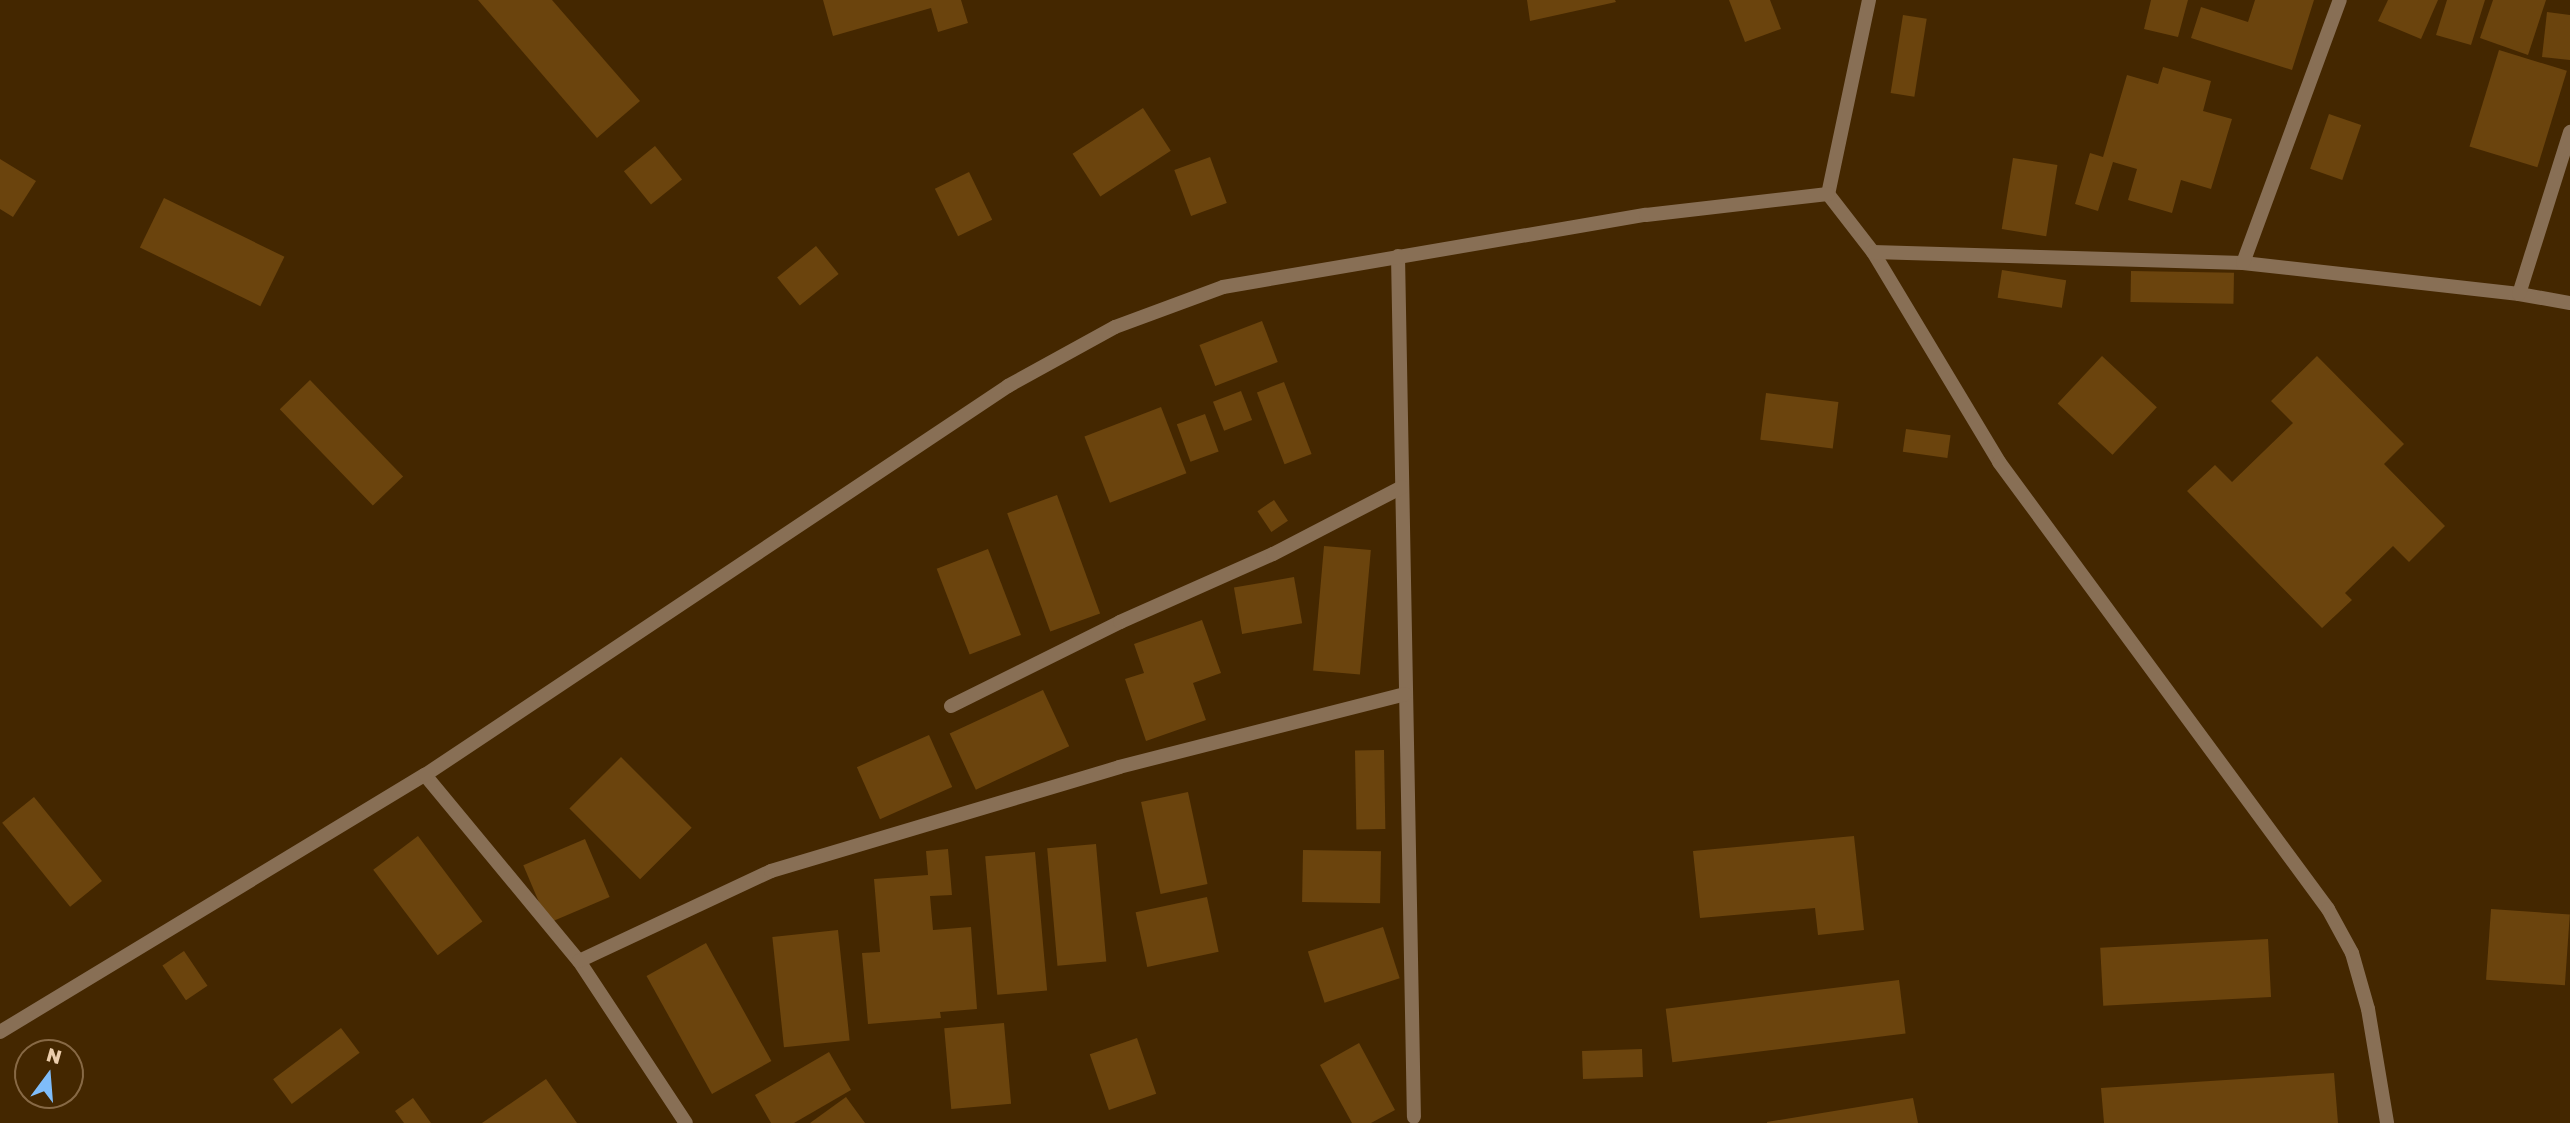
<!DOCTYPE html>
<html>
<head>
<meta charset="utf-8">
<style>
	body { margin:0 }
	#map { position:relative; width:2570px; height:1123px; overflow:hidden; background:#442700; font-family:"Golos Text",sans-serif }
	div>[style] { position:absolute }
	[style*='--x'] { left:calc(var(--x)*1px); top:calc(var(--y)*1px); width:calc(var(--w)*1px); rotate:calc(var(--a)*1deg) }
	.building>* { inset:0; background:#6b440d; transform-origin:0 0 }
	.minor>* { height:14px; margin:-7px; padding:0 7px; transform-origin:7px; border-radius:7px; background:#886f55 }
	span { translate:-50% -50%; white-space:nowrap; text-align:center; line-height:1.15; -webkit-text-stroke:6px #442700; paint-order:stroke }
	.north { position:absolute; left:14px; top:1039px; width:70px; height:70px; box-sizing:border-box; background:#442700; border:2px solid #876945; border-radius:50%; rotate:16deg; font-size:19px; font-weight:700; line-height:28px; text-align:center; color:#ebcdac }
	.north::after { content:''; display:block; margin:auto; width:24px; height:32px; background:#7fbdfa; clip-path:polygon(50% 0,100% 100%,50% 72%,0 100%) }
</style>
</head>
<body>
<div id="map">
	<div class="building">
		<div style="clip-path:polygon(478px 0,552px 0,640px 101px,597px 138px)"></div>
		<div style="clip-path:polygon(823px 0,961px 0,968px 23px,938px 32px,931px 8px,833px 36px)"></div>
		<div style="clip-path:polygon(1527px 0,1615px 0,1616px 2px,1530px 21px)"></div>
		<div style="clip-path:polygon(1729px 0,1770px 0,1781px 29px,1745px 42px)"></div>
		<div style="clip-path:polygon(2151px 0,2188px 0,2178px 37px,2144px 29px)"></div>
		<div style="clip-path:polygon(2255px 0,2314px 0,2292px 70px,2191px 38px,2201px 7px,2248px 22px)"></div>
		<div style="clip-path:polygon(2388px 0,2438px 0,2421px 39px,2378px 21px)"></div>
		<div style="clip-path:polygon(2447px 0,2485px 0,2471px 45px,2436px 35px)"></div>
		<div style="clip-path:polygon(2493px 0,2546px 0,2528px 55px,2480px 38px)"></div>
		<div style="clip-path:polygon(2547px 12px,2570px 15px,2570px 60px,2542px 57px)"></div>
		<div style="left:1903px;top:15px;width:24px;height:79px;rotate:9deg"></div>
		<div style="left:2499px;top:50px;width:71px;height:101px;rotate:17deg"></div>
		<div style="clip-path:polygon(2163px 67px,2211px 81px,2203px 111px,2232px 119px,2211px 189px,2181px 180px,2172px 213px,2128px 200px,2137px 169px,2113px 162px,2098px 211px,2075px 204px,2090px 153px,2103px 157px,2127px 75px,2158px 84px)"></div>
		<div style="left:1143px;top:108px;width:51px;height:84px;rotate:57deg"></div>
		<div style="left:2329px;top:114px;width:34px;height:58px;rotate:19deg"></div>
		<div style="left:655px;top:146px;width:43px;height:40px;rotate:51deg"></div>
		<div style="left:1210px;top:157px;width:49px;height:38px;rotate:70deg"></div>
		<div style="left:2013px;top:158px;width:45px;height:72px;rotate:9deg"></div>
		<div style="clip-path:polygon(0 159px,36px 181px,13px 217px,0 209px)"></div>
		<div style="left:969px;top:172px;width:53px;height:38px;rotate:64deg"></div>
		<div style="left:164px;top:198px;width:134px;height:55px;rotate:26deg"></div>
		<div style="left:816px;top:246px;width:36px;height:50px;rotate:51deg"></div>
		<div style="left:2002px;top:270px;width:65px;height:28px;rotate:9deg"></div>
		<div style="left:2131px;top:271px;width:103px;height:31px;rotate:1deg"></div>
		<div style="left:1262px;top:321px;width:44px;height:67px;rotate:69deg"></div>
		<div style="left:2102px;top:356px;width:75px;height:65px;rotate:43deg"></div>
		<div style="clip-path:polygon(2317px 356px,2404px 444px,2384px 464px,2445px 526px,2409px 562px,2393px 546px,2345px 593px,2352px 600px,2322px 628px,2187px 491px,2215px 465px,2232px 482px,2293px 423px,2271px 401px)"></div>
		<div style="left:310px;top:380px;width:134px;height:42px;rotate:46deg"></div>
		<div style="left:1284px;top:382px;width:77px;height:29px;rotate:69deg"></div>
		<div style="left:1241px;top:391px;width:31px;height:30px;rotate:69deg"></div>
		<div style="left:1766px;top:393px;width:73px;height:47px;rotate:7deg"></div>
		<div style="left:1161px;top:407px;width:71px;height:82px;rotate:69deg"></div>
		<div style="left:1205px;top:414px;width:40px;height:30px;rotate:70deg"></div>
		<div style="left:1906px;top:429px;width:45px;height:23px;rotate:8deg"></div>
		<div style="left:1057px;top:495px;width:126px;height:53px;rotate:70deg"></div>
		<div style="left:1274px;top:500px;width:25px;height:20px;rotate:56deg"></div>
		<div style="left:1324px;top:546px;width:47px;height:125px;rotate:5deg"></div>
		<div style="left:988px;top:549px;width:92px;height:55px;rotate:69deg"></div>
		<div style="left:1294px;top:577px;width:47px;height:61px;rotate:80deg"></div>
		<div style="clip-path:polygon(1202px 620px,1221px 673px,1193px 683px,1206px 720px,1146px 741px,1125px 679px,1144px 673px,1134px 644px)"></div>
		<div style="left:1043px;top:690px;width:62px;height:103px;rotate:65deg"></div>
		<div style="left:929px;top:735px;width:57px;height:79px;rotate:66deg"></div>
		<div style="left:1384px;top:750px;width:79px;height:29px;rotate:89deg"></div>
		<div style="left:621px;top:757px;width:100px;height:73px;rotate:45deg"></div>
		<div style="left:1188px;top:792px;width:94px;height:48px;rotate:78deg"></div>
		<div style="left:34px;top:797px;width:108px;height:41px;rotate:51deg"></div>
		<div style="left:418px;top:836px;width:107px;height:56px;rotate:53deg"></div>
		<div style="clip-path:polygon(1854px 836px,1864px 930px,1818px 935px,1815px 908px,1700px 918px,1693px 851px)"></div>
		<div style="left:585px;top:839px;width:63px;height:67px;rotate:67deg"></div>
		<div style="left:1096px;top:844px;width:118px;height:49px;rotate:85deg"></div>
		<div style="clip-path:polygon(948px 849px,952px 895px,930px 896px,933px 930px,971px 927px,977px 1009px,940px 1012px,941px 1018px,868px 1024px,862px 953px,880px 952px,874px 879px,928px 875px,926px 851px)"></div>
		<div style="left:1303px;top:850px;width:78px;height:52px;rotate:1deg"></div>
		<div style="left:1035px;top:852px;width:139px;height:50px;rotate:85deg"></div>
		<div style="left:1207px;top:897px;width:56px;height:73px;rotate:78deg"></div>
		<div style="left:2491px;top:909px;width:79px;height:71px;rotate:4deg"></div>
		<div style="left:1383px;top:927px;width:54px;height:79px;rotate:72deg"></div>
		<div style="left:838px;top:930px;width:111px;height:66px;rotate:84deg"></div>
		<div style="left:2268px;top:939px;width:58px;height:168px;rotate:87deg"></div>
		<div style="left:706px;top:943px;width:135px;height:68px;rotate:61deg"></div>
		<div style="left:184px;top:951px;width:42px;height:26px;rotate:56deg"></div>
		<div style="left:1899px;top:980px;width:54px;height:235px;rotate:83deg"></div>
		<div style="left:1004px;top:1023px;width:81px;height:60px;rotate:85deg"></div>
		<div style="left:341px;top:1028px;width:31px;height:85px;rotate:53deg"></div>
		<div style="left:1137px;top:1038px;width:59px;height:50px;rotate:71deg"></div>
		<div style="clip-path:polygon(1359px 1043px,1395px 1110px,1371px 1123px,1352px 1123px,1320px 1065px)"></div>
		<div style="left:1642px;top:1049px;width:28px;height:60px;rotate:88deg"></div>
		<div style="clip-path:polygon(829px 1052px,851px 1090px,794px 1123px,771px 1123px,755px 1095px)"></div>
		<div style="clip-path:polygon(2334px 1073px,2338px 1123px,2104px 1123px,2101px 1088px)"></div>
		<div style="clip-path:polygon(546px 1079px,577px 1123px,482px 1123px)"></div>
		<div style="clip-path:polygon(846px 1097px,865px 1123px,810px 1123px)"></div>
		<div style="clip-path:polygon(413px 1098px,431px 1123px,404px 1123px,395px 1111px)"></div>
		<div style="clip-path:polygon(1913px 1098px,1918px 1123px,1767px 1123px,1767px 1122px)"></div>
	</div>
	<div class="minor">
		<div style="--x:1869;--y:0;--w:198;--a:101.9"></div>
		<div style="--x:1828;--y:194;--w:73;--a:52.2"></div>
		<div style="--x:1873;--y:252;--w:245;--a:59"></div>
		<div style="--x:1999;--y:462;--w:555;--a:53.65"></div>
		<div style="--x:2328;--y:909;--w:50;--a:61.4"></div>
		<div style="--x:2352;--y:953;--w:58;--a:74.1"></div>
		<div style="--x:2368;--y:1009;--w:116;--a:80.5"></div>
		<div style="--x:1873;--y:252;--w:370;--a:1.7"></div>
		<div style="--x:2243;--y:263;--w:278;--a:6.4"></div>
		<div style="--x:2519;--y:294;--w:52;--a:10"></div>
		<div style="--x:1398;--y:256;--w:861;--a:88.94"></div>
		<div style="--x:2243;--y:263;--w:280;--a:-69.8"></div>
		<div style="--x:2519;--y:294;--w:170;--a:-72.5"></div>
		<div style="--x:951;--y:706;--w:189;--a:-26.4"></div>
		<div style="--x:1120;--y:622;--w:167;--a:-24"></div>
		<div style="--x:1273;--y:554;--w:145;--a:-27.4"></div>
		<div style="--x:425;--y:775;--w:241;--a:50.4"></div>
		<div style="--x:579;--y:961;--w:194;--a:56.6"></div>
		<div style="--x:579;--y:961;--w:212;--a:-25.1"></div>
		<div style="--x:771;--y:871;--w:363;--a:-16.6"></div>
		<div style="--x:1119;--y:767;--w:295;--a:-14.3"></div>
		<div style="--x:0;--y:1032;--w:497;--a:-31.2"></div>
		<div style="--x:425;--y:775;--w:701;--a:-33.71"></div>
		<div style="--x:1008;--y:386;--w:122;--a:-28.9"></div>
		<div style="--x:1115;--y:327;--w:115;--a:-20.3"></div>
		<div style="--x:1223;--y:287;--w:429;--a:-9.7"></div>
		<div style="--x:1646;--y:215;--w:183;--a:-6.6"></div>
	</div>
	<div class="north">N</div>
</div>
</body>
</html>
